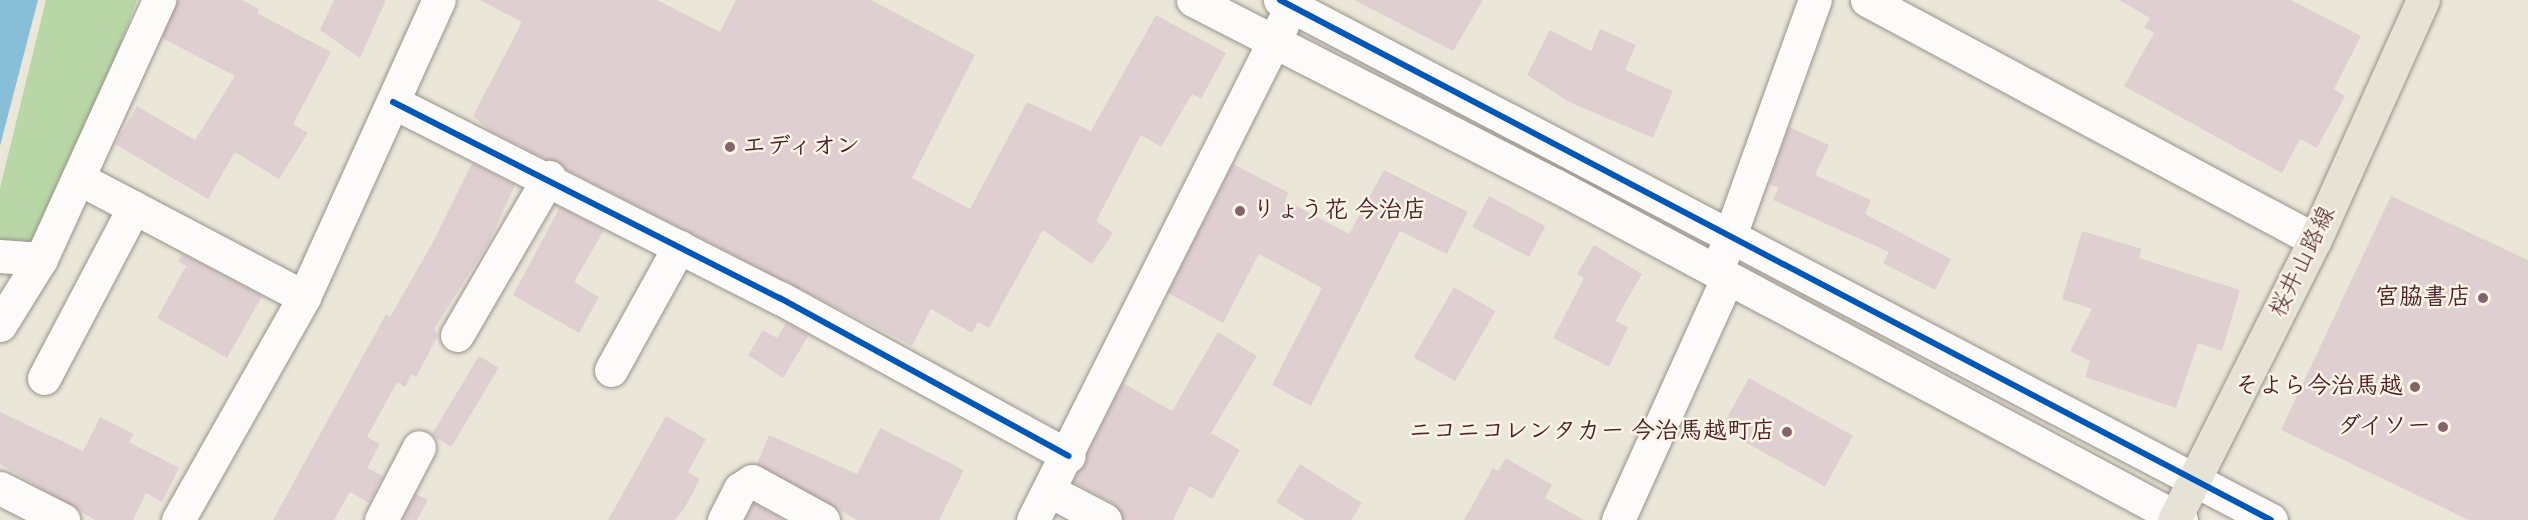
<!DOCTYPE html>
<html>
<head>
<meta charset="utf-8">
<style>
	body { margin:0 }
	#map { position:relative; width:2528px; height:520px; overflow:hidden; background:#eae7d9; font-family:Mynerve,"Klee One",sans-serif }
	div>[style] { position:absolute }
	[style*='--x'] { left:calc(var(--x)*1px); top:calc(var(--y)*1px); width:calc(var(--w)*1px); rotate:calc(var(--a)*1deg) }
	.green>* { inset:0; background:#b9d7a6 }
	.water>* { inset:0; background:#88bfd8 }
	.building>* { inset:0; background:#e0cfd1; transform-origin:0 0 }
	.roads { filter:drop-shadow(0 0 2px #99918b) drop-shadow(0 0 2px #99918b) }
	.minor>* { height:33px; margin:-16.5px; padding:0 16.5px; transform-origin:16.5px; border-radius:16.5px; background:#fcfbf9 }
	.major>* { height:33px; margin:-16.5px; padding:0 16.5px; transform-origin:16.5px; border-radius:16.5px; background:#e7e2d6 }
	.cycleway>* { height:6px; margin:-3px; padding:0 3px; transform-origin:3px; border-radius:3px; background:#0057b8 }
	.dots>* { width:16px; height:16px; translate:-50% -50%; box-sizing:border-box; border:3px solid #fcf5e5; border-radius:50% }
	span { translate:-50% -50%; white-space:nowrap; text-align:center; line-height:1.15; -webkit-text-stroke:5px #fcf5e5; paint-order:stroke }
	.poi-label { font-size:24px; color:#4a1f2b; font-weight:700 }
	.left { translate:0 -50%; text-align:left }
	.right { translate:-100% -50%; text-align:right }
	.street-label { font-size:24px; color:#4a1f2b }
</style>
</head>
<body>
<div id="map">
	<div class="green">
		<div style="clip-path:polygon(46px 0,137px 0,90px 126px,32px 251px,0 245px,0 188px)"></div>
	</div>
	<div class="water">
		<div style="clip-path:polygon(0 0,38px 0,0 146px)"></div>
	</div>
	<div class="building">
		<div style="clip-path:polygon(177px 0,242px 0,259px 9px,257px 13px,331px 52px,293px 124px,308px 133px,279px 179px,235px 152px,208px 199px,115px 144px,137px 106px,195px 140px,235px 76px,162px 38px)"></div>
		<div style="clip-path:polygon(334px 0,386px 0,360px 58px,320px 30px)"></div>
		<div style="clip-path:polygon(480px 0,657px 0,720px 32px,736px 0,871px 0,975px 55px,912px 178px,970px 209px,1027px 102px,1091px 131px,1156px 15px,1226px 53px,1201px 99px,1192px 94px,1161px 147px,1141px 135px,1096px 221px,1113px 233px,1092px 264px,1043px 230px,989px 328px,978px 322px,972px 333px,931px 309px,912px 346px,489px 130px,473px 116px,522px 22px)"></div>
		<div style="clip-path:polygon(1354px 0,1483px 0,1453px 51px)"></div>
		<div style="clip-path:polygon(2119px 0,2291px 0,2361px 36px,2334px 89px,2345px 96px,2317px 148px,2300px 139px,2282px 173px,2124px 86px,2154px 33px,2144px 27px,2150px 18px)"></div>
		<div style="clip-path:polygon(1600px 29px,1636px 45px,1625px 70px,1673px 91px,1653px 138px,1569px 102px,1527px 75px,1550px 30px,1591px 51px)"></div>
		<div style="clip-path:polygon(1789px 127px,1829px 145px,1815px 175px,1871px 200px,1865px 214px,1951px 259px,1935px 290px,1883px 263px,1889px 252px,1773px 200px,1778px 188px,1769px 184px)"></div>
		<div style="clip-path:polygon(472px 163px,515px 185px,488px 244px,434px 329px,438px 336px,416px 377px,412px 374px,405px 387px,397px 382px,367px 437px,380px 444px,367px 468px,383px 476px,369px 503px,350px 492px,334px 520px,273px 520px,386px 314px,390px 317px,432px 244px)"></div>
		<div style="clip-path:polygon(1233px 164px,1289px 193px,1285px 200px,1349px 234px,1384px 170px,1468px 212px,1447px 254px,1400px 231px,1311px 406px,1272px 385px,1322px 288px,1259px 254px,1223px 323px,1168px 293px)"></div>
		<div style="left:1489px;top:196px;width:64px;height:35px;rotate:28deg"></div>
		<div style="clip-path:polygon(2391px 196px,2528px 260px,2528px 520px,2469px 520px,2281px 430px)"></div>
		<div style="clip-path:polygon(560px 207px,604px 230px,574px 282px,599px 297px,579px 333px,513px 295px)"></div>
		<div style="clip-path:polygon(2082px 231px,2142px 249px,2139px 258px,2240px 290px,2222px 351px,2198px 343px,2176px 408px,2085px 377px,2090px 361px,2070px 351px,2092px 309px,2062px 299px)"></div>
		<div style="clip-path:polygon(1594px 245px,1642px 274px,1615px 321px,1628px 327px,1609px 367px,1553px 338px,1584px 278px,1577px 274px)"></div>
		<div style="clip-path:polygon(182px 254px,262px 296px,227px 358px,157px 318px,186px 266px,178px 261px)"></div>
		<div style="left:1454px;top:287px;width:48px;height:81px;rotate:30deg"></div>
		<div style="clip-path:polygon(786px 323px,809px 335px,783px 378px,748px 355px,763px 330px,777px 338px)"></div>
		<div style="clip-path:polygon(1218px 332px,1257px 356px,1211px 433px,1240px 450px,1212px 499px,1190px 486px,1173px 520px,1124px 520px,1114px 504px,1073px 482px,1078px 472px,1123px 383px,1172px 411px)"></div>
		<div style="left:479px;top:356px;width:23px;height:92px;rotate:31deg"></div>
		<div style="left:1749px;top:378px;width:119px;height:58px;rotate:29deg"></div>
		<div style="clip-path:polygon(0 412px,83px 451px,100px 417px,134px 434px,129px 442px,179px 468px,162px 502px,146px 493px,133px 520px,95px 520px,0 464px)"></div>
		<div style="clip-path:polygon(666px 416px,706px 439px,688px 472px,700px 479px,684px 509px,675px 520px,608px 520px)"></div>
		<div style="clip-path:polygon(880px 428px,964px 470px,939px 520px,857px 520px,757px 464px,769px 435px,857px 474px)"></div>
		<div style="clip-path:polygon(1506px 458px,1552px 485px,1545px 498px,1584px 520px,1464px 520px,1493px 468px,1498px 471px)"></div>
		<div style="clip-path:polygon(1300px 464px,1362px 503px,1351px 520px,1305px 520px,1276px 502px)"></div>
		<div style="clip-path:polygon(416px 494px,428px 500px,417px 520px,402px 520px)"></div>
		<div style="clip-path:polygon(754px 503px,784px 520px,745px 520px)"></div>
	</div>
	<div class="roads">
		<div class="minor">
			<div style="--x:1193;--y:0;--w:407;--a:27.1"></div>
			<div style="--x:1555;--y:185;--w:710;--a:28.15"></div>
			<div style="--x:1280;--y:0;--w:1119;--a:27.69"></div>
			<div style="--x:1867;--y:0;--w:508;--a:28.18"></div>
			<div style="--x:393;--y:102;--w:434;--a:26.9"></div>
			<div style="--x:780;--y:298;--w:329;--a:28.7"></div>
			<div style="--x:78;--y:178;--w:255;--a:27.8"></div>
			<div style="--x:1723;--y:255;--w:271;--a:-70.2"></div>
			<div style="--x:0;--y:256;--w:41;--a:4.2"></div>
			<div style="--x:41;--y:259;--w:285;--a:-65.5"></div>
			<div style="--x:0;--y:325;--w:78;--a:-58.2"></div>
			<div style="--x:457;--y:335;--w:183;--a:-59.8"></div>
			<div style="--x:611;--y:370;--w:141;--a:-61.1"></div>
			<div style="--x:44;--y:378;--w:193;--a:-62.2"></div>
			<div style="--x:0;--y:488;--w:71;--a:26.9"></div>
			<div style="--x:1050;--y:491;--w:62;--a:27.8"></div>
			<div style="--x:178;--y:520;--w:256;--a:-60.5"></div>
			<div style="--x:304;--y:297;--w:326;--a:-65.6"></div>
			<div style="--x:381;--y:520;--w:82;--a:-62.5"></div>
			<div style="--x:724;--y:520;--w:35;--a:-63"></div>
			<div style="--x:740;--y:489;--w:14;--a:-34"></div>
			<div style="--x:752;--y:481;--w:81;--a:28.8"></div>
			<div style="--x:1033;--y:520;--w:556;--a:-63.3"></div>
			<div style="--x:1618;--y:520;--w:265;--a:-65.7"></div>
		</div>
		<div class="major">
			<div style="--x:2174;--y:520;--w:313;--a:-63.3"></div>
			<div style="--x:2315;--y:240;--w:263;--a:-65.8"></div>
		</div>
	</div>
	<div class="cycleway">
		<div style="--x:1280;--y:0;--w:1119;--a:27.69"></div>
		<div style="--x:393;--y:102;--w:434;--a:26.9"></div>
		<div style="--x:780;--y:298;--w:329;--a:28.7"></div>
	</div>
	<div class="dots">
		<div style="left:730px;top:147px;background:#826568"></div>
		<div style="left:1240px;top:211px;background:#826568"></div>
		<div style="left:2483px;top:298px;background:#826568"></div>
		<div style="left:2415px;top:387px;background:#826568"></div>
		<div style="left:2443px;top:427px;background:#826568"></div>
		<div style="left:1787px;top:432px;background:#826568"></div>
	</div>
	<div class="poi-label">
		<span class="left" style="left:742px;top:147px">エディオン</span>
		<span class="left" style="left:1252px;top:211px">りょう花 今治店</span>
		<span class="right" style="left:2471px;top:298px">宮脇書店</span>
		<span class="right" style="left:2403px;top:387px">そよら今治馬越</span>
		<span class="right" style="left:2431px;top:427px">ダイソー</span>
		<span class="right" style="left:1775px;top:432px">ニコニコレンタカー 今治馬越町店</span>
	</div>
	<div class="street-label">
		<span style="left:2303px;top:262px;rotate:-64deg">桜井山路線</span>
	</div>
</div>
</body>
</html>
